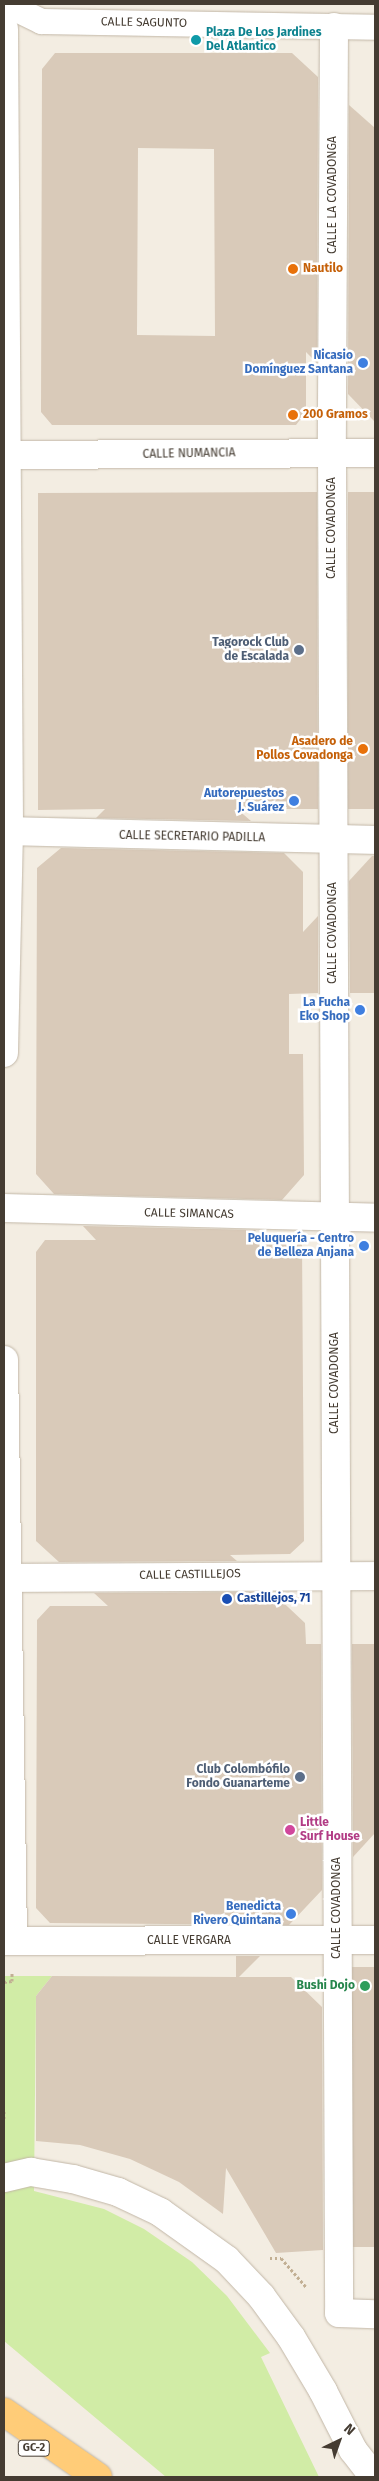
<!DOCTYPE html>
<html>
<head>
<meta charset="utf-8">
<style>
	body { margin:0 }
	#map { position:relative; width:379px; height:2481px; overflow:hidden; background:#f3ede2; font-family:"Fira Sans",sans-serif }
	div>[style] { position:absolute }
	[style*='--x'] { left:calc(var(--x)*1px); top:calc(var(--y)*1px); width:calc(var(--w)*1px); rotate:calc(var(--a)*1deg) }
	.green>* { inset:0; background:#d1eca6 }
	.building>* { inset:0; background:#d9cab9; transform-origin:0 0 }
	.path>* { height:3px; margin-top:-1.5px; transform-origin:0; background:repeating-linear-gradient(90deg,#c2af93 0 2.5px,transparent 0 5px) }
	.roads { filter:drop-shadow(0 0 1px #c2b7a7) drop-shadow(0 0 1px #c2b7a7) }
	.pedestrian>* { height:25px; margin:-12.5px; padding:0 12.5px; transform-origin:12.5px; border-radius:12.5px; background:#fff }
	.minor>* { height:28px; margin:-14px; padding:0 14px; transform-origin:14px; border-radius:14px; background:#fff }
	.tertiary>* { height:28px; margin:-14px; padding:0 14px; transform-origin:14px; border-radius:14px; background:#fff }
	.trunk>* { height:28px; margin:-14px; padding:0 14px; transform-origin:14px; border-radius:14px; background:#ffcc78 }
	.dots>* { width:14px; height:14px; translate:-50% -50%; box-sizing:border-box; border:2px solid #fff; border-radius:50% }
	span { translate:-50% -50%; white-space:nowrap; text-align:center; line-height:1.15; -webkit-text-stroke:5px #fff; paint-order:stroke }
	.shield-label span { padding:1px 4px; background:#fff; border:1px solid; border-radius:4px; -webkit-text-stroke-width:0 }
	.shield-label { font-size:11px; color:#453c32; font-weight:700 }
	.street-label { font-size:12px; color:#453c32 }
	.culture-label { font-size:12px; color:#0d838f; font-weight:700 }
	.left { translate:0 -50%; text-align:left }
	.food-label { font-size:12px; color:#c56008; font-weight:700 }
	.right { translate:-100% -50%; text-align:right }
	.shop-label { font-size:12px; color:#366cbe; font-weight:700 }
	.service-label { font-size:12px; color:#4e5e75; font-weight:700 }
	.transit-label { font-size:12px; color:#164399; font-weight:700 }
	.hotel-label { font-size:12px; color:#b23c85; font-weight:700 }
	.leisure-label { font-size:12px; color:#27864d; font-weight:700 }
	.frame { position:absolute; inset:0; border:5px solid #453c32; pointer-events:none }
	.north { position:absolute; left:314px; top:2416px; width:50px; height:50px; -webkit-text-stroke:4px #fff; paint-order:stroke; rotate:42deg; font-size:14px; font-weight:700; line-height:20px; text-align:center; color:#453c32 }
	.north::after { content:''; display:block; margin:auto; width:18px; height:22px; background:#453c32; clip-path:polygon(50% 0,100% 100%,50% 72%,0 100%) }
</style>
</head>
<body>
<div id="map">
	<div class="green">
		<div style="clip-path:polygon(4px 1976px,52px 1976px,36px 1996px,34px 2191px,104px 2209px,144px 2229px,192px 2262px,227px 2296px,270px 2353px,261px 2357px,319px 2477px,166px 2477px,4px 2341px)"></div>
	</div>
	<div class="building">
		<div style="clip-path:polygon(evenodd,55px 53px,292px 53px,318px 77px,317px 363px,306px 352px,306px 412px,296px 425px,52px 425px,41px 412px,42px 69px,55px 53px,138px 148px,214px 149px,215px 336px,137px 335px,138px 148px)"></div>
		<div style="clip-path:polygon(349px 105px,375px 128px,375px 422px,348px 394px)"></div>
		<div style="clip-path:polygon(317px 492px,318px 809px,237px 809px,251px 821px,96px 818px,105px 809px,38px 810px,38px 493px)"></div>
		<div style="left:348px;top:492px;width:27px;height:317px"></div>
		<div style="clip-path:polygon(61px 848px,284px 853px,303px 872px,303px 932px,318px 916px,318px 993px,289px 994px,289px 1054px,303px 1054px,304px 1175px,282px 1200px,54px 1194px,36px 1174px,37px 868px)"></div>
		<div style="clip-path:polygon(372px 856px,375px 856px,375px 993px,350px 993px,349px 881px)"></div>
		<div style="clip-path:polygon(83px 1226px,256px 1230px,248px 1240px,302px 1240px,304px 1541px,290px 1554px,230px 1555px,237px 1561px,59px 1562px,36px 1541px,36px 1252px,45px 1240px,96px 1240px)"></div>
		<div style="clip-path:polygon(272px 1592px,305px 1623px,306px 1644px,321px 1644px,322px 1890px,289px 1925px,50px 1923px,36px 1908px,37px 1620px,50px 1606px,108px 1606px,94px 1593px)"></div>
		<div style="clip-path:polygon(352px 1644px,375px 1644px,375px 1833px,353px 1857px)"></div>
		<div style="clip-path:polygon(236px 1956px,260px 1956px,239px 1977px,291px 1977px,322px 2007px,323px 2250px,276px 2253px,226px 2168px,223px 2214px,179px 2182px,130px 2159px,80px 2145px,36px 2141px,36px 1996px,52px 1976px,236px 1977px)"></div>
		<div style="left:375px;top:1967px;width:280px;height:30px;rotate:90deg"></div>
	</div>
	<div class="path">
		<div style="--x:4;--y:1982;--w:8;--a:-7"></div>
		<div style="--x:12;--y:1981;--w:9;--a:-90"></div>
		<div style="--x:4;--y:2111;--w:10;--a:90"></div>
		<div style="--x:270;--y:2258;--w:11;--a:0"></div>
		<div style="--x:281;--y:2258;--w:38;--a:49"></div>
	</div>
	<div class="roads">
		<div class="pedestrian">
			<div style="--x:6;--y:4;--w:39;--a:26"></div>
			<div style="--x:41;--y:21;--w:334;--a:1"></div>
		</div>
		<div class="minor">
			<div style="--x:334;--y:27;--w:426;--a:90.3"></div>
			<div style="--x:332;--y:453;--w:1860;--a:89.78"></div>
			<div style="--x:339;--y:2313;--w:36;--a:2"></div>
			<div style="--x:4;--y:29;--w:802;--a:89.64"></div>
			<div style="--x:9;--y:831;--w:222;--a:91.3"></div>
			<div style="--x:4;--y:455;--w:371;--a:-0.3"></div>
			<div style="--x:9;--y:831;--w:366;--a:1.4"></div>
			<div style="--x:4;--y:1208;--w:371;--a:1.5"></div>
			<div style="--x:4;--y:1360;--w:581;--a:89.11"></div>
			<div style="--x:4;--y:1941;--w:371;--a:-0.2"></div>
		</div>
		<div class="tertiary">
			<div style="--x:4;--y:1578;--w:371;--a:-0.3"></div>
			<div style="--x:4;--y:2178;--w:28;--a:-13"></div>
			<div style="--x:31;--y:2172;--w:43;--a:9.5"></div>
			<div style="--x:73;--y:2179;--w:47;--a:16.1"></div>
			<div style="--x:118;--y:2192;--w:47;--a:25.5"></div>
			<div style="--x:160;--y:2212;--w:82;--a:35.6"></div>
			<div style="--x:227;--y:2260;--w:50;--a:46.6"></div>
			<div style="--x:261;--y:2296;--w:51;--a:53.8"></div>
			<div style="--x:291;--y:2337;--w:63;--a:59.3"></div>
			<div style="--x:323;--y:2391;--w:66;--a:63"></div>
			<div style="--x:353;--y:2450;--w:34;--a:52"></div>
		</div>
		<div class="trunk">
			<div style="--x:4;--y:2412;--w:114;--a:34.7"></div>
		</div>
	</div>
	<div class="dots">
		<div style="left:196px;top:40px;background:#0f9aa8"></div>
		<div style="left:293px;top:269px;background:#e8710a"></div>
		<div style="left:363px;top:363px;background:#3f7fe0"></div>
		<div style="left:293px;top:415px;background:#e8710a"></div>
		<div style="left:299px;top:650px;background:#5c6f8a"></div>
		<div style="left:363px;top:749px;background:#e8710a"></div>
		<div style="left:294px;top:801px;background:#3f7fe0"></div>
		<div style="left:360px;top:1010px;background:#3f7fe0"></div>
		<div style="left:364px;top:1246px;background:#3f7fe0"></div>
		<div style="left:227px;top:1599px;background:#1a4fb4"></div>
		<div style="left:300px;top:1777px;background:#5c6f8a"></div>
		<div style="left:290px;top:1830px;background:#d1479c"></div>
		<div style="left:291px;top:1914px;background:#3f7fe0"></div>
		<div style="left:365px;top:1986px;background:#2e9e5b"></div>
	</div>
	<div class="shield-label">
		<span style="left:34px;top:2448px">GC-2</span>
	</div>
	<div class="street-label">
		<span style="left:144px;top:23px;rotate:1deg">CALLE SAGUNTO</span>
		<span style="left:333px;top:195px;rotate:-90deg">CALLE LA COVADONGA</span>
		<span style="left:189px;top:454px;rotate:-1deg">CALLE NUMANCIA</span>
		<span style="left:332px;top:528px;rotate:-90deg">CALLE COVADONGA</span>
		<span style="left:192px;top:837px;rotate:1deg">CALLE SECRETARIO PADILLA</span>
		<span style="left:333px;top:933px;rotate:-90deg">CALLE COVADONGA</span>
		<span style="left:189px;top:1214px;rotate:1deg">CALLE SIMANCAS</span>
		<span style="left:335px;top:1383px;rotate:-90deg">CALLE COVADONGA</span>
		<span style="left:190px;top:1575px;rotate:-1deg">CALLE CASTILLEJOS</span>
		<span style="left:337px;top:1908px;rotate:-90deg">CALLE COVADONGA</span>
		<span style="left:189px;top:1941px">CALLE VERGARA</span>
	</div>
	<div class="culture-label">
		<span class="left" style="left:206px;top:40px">Plaza De Los Jardines<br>Del Atlantico</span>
	</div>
	<div class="food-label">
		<span class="left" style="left:303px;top:269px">Nautilo</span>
		<span class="left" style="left:303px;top:415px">200 Gramos</span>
		<span class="right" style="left:353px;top:749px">Asadero de<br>Pollos Covadonga</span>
	</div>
	<div class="shop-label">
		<span class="right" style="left:353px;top:363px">Nicasio<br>Domínguez Santana</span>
		<span class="right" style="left:284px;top:801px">Autorepuestos<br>J. Suárez</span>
		<span class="right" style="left:350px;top:1010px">La Fucha<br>Eko Shop</span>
		<span class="right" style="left:354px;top:1246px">Peluquería - Centro<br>de Belleza Anjana</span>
		<span class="right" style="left:281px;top:1914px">Benedicta<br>Rivero Quintana</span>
	</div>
	<div class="service-label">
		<span class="right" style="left:289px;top:650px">Tagorock Club<br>de Escalada</span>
		<span class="right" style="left:290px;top:1777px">Club Colombófilo<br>Fondo Guanarteme</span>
	</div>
	<div class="transit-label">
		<span class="left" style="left:237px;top:1599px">Castillejos, 71</span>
	</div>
	<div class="hotel-label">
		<span class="left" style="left:300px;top:1830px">Little<br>Surf House</span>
	</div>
	<div class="leisure-label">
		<span class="right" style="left:355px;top:1986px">Bushi Dojo</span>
	</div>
	<div class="frame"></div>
	<div class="north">N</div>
</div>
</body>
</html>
